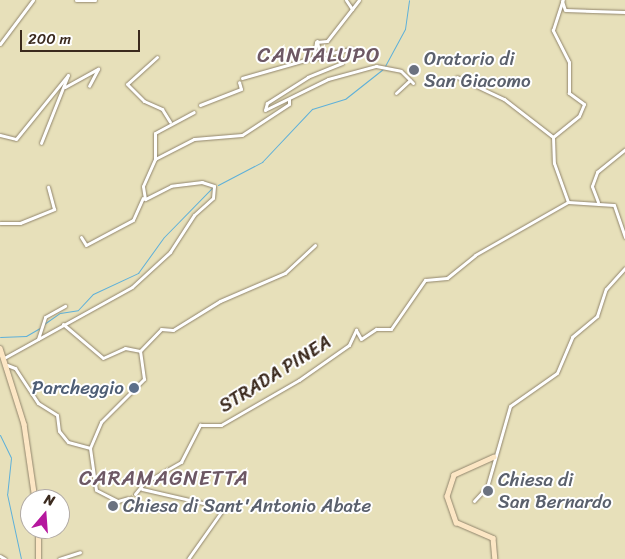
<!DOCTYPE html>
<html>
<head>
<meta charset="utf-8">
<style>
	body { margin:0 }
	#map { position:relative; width:625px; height:559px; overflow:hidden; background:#e7e0ba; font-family:Sriracha,sans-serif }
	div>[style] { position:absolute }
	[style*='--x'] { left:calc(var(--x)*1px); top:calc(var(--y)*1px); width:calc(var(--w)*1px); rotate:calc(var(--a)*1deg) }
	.stream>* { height:1px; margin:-0.5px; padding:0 0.5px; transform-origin:0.5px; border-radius:0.5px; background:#5eb0d9 }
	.street-tunnel>* { height:3px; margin-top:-1.5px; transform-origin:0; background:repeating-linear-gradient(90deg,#c5bc9b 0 3px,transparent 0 4.5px) }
	.roads { filter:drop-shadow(0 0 1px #91856c) drop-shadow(0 0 1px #91856c) }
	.street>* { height:3px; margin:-1.5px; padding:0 1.5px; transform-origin:1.5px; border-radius:1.5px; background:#fff }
	.secondary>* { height:4.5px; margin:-2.25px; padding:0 2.25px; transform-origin:2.25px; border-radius:2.25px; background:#fce6c4 }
	.dots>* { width:14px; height:14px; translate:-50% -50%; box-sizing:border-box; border:2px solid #fff; border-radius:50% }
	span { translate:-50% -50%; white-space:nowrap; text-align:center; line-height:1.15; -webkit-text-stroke:4px #fff; paint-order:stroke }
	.worship-label { font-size:19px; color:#5b616d }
	.left { translate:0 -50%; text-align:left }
	.street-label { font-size:19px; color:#3b2a1e }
	.service-label { font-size:19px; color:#4e5e75 }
	.right { translate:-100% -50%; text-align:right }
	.quarter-label { font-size:21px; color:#6d5864; letter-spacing:1px }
	.north { position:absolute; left:20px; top:489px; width:50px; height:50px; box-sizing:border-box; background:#fff; border:1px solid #b1aaa5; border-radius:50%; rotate:18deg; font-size:14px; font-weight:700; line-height:20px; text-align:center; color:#3b2a1e }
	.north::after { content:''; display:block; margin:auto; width:18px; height:22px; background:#b5179e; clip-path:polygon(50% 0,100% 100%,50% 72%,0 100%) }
	.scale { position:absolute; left:20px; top:30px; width:120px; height:22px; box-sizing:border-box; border:2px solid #3b2a1e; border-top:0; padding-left:6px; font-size:15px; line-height:18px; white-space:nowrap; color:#3b2a1e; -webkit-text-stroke:4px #fff; paint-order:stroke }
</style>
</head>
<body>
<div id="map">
	<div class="stream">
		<div style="--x:385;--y:66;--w:42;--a:-61.6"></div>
		<div style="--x:405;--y:29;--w:29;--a:-82"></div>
		<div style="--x:218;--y:185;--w:50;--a:-27.6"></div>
		<div style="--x:262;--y:162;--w:73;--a:-46.7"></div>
		<div style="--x:312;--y:109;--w:34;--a:-17"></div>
		<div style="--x:345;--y:99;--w:48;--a:-38.3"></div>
		<div style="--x:44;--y:324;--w:19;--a:-35"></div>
		<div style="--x:60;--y:313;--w:18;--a:-9"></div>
		<div style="--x:78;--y:310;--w:22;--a:-47"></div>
		<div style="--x:93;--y:294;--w:50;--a:-25"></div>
		<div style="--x:138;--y:273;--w:44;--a:-54.2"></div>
		<div style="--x:164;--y:237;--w:69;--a:-45.6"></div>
		<div style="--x:0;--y:337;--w:26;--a:-2"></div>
		<div style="--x:26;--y:336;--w:16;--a:-30"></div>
		<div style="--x:0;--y:435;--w:25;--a:64"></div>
		<div style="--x:11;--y:458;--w:36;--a:96"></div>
		<div style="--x:7;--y:494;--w:66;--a:77.8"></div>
	</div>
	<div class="street-tunnel">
		<div style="--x:130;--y:497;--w:6;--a:-31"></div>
	</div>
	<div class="roads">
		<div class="street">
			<div style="--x:76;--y:0;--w:19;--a:0"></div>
			<div style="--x:346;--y:0;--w:11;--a:56"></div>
			<div style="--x:562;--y:1;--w:9;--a:72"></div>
			<div style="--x:565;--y:10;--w:60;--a:1.9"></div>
			<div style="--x:317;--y:41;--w:10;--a:79"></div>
			<div style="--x:319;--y:51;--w:9;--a:21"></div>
			<div style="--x:327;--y:54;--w:25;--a:-12"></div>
			<div style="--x:0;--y:44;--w:55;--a:-53.1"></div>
			<div style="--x:157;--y:57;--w:40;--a:138"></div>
			<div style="--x:127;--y:84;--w:24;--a:45"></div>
			<div style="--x:144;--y:101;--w:20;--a:24"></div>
			<div style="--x:162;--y:109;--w:15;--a:58"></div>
			<div style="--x:313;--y:58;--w:16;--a:-79"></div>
			<div style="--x:316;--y:42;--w:11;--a:-5"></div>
			<div style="--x:327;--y:41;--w:52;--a:-52"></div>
			<div style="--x:457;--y:77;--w:52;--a:25.1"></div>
			<div style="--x:504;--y:99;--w:62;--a:37.8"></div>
			<div style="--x:242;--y:78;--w:73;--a:-15.9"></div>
			<div style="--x:312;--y:58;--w:29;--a:0"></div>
			<div style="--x:341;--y:58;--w:5;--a:79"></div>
			<div style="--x:342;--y:63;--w:37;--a:158"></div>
			<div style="--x:308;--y:77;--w:49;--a:147.6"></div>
			<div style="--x:267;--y:103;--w:7;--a:106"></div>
			<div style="--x:265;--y:110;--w:70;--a:-26.2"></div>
			<div style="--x:328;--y:79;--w:50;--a:-15.2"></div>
			<div style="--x:376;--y:66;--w:25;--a:11"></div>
			<div style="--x:401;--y:71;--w:17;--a:45"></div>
			<div style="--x:65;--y:87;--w:38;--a:-29"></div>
			<div style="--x:98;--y:69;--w:19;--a:118"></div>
			<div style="--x:396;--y:93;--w:19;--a:-43"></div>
			<div style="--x:200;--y:105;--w:44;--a:-21.3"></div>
			<div style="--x:241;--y:89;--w:7;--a:-106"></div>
			<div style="--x:0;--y:135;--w:16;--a:14"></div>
			<div style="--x:16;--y:139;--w:82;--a:-50.9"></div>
			<div style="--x:68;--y:75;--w:73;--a:111.7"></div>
			<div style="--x:553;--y:137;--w:33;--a:-39"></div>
			<div style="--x:579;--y:116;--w:13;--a:-67"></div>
			<div style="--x:584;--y:104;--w:19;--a:-144"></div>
			<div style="--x:569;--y:93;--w:31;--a:-90"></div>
			<div style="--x:569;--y:62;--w:36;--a:-117"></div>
			<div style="--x:553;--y:30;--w:32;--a:-72"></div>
			<div style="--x:553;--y:137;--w:26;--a:88"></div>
			<div style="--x:554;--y:163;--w:41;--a:70.3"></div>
			<div style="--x:568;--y:202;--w:46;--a:3.7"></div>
			<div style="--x:614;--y:205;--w:34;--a:71"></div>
			<div style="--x:155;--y:159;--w:26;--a:-90"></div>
			<div style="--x:155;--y:133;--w:44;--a:-28.3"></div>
			<div style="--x:598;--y:202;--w:17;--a:-111"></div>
			<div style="--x:592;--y:186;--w:15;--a:-70"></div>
			<div style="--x:597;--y:172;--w:36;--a:-39"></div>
			<div style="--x:0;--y:223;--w:20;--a:0"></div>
			<div style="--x:20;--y:223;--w:37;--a:-22"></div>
			<div style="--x:54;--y:209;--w:23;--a:-105"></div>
			<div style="--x:81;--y:237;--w:9;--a:58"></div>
			<div style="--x:86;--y:245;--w:53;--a:-28"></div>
			<div style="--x:133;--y:220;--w:24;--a:-66"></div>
			<div style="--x:63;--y:324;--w:52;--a:40.4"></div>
			<div style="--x:103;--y:358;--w:24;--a:-24"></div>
			<div style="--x:125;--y:348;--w:15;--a:11"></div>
			<div style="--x:140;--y:351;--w:30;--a:-46"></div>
			<div style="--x:161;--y:329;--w:12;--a:5"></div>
			<div style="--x:173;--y:330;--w:55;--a:-31.7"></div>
			<div style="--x:220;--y:301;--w:71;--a:-23.3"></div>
			<div style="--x:285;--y:273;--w:41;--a:-43"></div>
			<div style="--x:38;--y:339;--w:23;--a:-72"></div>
			<div style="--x:45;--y:317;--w:23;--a:-29"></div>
			<div style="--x:4;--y:358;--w:146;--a:-29"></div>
			<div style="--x:132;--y:287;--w:52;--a:-42.6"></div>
			<div style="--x:170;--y:252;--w:44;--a:-57"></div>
			<div style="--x:194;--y:215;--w:25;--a:-42"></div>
			<div style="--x:213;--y:198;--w:12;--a:-85"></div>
			<div style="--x:214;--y:186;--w:13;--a:-162"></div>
			<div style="--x:202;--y:182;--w:31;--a:173"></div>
			<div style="--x:171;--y:186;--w:29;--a:153"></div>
			<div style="--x:145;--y:199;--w:13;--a:-99"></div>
			<div style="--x:143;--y:186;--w:30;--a:-66"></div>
			<div style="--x:155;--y:159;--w:44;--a:-27.1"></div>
			<div style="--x:194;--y:139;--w:48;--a:-4.8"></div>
			<div style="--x:242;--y:135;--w:56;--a:-33.4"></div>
			<div style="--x:289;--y:104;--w:5;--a:-90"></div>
			<div style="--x:7;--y:365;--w:9;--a:21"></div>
			<div style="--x:15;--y:368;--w:42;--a:56.7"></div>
			<div style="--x:38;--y:403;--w:22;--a:32"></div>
			<div style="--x:57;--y:415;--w:16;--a:83"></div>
			<div style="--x:59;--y:431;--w:14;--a:51"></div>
			<div style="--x:68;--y:442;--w:23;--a:15"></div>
			<div style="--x:90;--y:448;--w:28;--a:-67"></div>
			<div style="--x:101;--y:422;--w:61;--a:-45"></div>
			<div style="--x:144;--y:379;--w:28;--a:-98"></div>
			<div style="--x:90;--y:448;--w:42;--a:81.9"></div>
			<div style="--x:96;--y:490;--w:25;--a:27"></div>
			<div style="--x:118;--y:501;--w:10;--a:-17"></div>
			<div style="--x:142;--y:489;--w:84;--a:13"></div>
			<div style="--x:224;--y:508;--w:62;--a:125.2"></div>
			<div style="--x:135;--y:494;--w:14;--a:-51"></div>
			<div style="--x:144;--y:483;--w:43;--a:-29.6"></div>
			<div style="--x:181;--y:462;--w:42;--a:-62.8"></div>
			<div style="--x:200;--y:425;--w:21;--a:0"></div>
			<div style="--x:221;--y:425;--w:90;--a:-30"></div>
			<div style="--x:299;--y:380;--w:61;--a:-35"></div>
			<div style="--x:349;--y:345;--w:17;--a:-65"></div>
			<div style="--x:356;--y:330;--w:10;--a:61"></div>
			<div style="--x:361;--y:339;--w:18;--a:-34"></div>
			<div style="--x:376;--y:329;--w:15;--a:0"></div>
			<div style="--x:391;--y:329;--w:60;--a:-55.2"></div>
			<div style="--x:425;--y:280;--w:22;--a:-5"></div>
			<div style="--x:447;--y:278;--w:36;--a:-39"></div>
			<div style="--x:475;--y:255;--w:107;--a:-29.7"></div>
			<div style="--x:474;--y:501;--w:19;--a:-47"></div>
			<div style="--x:487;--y:487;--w:84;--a:-74.1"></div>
			<div style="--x:510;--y:406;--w:57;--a:-35.1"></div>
			<div style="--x:557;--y:373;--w:39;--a:-67"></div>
			<div style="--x:572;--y:337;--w:33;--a:-40"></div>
			<div style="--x:597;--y:316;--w:28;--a:-72"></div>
			<div style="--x:606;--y:289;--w:28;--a:-48"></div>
			<div style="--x:0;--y:556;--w:6;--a:31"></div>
			<div style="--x:59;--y:559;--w:22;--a:-18"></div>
		</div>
		<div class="secondary">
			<div style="--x:0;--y:348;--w:80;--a:72.5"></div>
			<div style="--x:24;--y:424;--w:76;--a:81.7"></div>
			<div style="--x:494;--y:457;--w:44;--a:155.8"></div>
			<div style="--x:454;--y:475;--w:22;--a:108"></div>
			<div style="--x:447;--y:496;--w:28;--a:71"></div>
			<div style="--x:456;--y:522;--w:40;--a:23.4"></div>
			<div style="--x:493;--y:538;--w:21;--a:85"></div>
			<div style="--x:38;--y:559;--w:30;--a:-90"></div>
		</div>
	</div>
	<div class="dots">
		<div style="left:414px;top:70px;background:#6b7280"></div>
		<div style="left:134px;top:388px;background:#5c6f8a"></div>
		<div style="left:488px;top:491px;background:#6b7280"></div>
		<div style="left:113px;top:506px;background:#6b7280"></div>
	</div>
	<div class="worship-label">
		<span class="left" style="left:424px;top:70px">Oratorio di<br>San Giacomo</span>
		<span class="left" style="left:498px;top:491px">Chiesa di<br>San Bernardo</span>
		<span class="left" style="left:123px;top:506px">Chiesa di Sant'Antonio Abate</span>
	</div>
	<div class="street-label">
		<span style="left:275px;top:374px;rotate:-32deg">STRADA PINEA</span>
	</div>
	<div class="service-label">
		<span class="right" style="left:124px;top:388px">Parcheggio</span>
	</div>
	<div class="quarter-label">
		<span style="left:319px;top:55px">CANTALUPO</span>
		<span style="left:164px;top:478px">CARAMAGNETTA</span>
	</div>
	<div class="north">N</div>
	<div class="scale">200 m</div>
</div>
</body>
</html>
